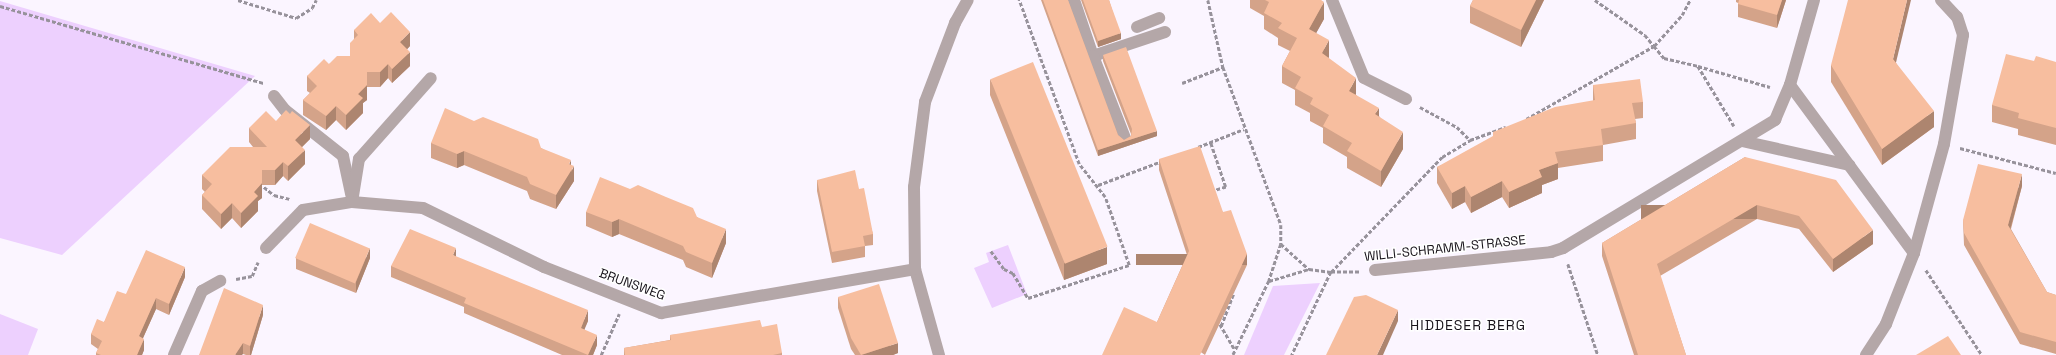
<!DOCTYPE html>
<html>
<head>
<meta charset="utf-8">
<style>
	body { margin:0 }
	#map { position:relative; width:2056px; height:355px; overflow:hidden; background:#fbf5ff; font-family:"Space Grotesk",sans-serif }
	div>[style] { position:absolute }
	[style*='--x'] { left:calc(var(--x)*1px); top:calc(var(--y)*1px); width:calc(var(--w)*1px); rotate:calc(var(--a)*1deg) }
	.green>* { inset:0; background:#edd0fe }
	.path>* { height:2.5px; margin-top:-1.25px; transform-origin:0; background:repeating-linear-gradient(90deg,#97929b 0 4px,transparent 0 6px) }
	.service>* { height:12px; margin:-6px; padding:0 6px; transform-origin:6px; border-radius:6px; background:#b4a7a8 }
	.minor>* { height:12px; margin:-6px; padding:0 6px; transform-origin:6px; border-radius:6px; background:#b4a7a8 }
	.wall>* { inset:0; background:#d4a389 }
	.shaded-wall>* { inset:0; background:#ad856f; transform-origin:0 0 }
	.building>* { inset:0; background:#f7be9f; transform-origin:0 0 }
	span { translate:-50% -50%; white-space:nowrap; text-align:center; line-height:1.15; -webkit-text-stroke:3px #fff; paint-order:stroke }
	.street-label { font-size:13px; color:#18131b }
	.neighbourhood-label { font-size:14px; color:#18131b; letter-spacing:1px }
</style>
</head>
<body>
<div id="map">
	<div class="green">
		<div style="clip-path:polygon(0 1px,255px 76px,62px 255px,0 238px)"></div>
		<div style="clip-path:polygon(1008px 245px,1027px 294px,992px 308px,974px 268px,989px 262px,986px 253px)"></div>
		<div style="clip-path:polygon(1320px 283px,1284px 355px,1244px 355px,1273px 286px)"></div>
		<div style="clip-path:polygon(0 314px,38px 329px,28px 355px,0 355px)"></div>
	</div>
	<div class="path">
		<div style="--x:238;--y:0;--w:61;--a:17.2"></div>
		<div style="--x:296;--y:18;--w:19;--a:-32"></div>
		<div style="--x:312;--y:8;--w:9;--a:-63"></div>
		<div style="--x:1208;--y:0;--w:69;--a:77.4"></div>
		<div style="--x:1223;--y:67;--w:168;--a:69.8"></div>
		<div style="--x:1281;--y:225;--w:19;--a:90"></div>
		<div style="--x:1281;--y:244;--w:39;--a:108"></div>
		<div style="--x:1269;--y:281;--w:82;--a:115.9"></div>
		<div style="--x:1595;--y:0;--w:61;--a:35"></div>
		<div style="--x:1645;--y:35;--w:14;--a:51"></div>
		<div style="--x:1654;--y:46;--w:42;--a:-47.9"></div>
		<div style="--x:1682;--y:15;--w:17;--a:-62"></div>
		<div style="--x:0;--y:6;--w:275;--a:16.3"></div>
		<div style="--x:1698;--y:66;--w:75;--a:16.3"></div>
		<div style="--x:1182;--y:83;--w:44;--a:-21.3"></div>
		<div style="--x:1420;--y:107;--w:42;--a:28.4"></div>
		<div style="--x:1457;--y:127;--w:18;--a:45"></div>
		<div style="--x:1526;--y:119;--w:147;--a:-29.7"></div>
		<div style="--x:1654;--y:46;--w:16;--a:50"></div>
		<div style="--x:1664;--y:58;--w:35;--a:13"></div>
		<div style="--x:1698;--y:66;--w:70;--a:59"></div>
		<div style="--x:1211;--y:143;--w:46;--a:71.2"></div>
		<div style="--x:1226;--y:187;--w:14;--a:163"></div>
		<div style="--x:1198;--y:147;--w:49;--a:-21.4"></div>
		<div style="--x:1960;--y:148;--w:99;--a:14.6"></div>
		<div style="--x:1098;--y:185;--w:68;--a:-20.6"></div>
		<div style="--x:264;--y:187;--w:13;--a:39"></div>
		<div style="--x:274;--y:195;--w:16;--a:14"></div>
		<div style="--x:1281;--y:244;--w:38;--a:42"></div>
		<div style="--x:991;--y:251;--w:22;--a:54"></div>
		<div style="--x:1004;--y:269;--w:10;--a:24"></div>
		<div style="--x:1013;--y:273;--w:29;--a:59"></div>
		<div style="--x:1028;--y:298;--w:106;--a:-18.1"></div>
		<div style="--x:1129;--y:265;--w:72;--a:-109.4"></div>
		<div style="--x:1105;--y:197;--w:42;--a:-128.2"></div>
		<div style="--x:1079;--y:164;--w:175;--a:-110.1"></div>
		<div style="--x:1568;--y:264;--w:96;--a:71.8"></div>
		<div style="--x:1926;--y:270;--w:102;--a:56.6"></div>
		<div style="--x:1359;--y:272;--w:28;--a:180"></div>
		<div style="--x:1331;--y:272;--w:160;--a:-46"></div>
		<div style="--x:1442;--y:157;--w:33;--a:-31"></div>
		<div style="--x:1470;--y:140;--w:38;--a:-20"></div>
		<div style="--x:236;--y:279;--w:16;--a:-11"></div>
		<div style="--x:252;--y:276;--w:15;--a:-67"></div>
		<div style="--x:1269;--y:281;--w:42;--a:-16.7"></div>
		<div style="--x:1309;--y:269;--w:22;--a:8"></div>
		<div style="--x:1331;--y:272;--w:92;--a:115.2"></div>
		<div style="--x:1220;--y:324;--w:30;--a:60"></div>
		<div style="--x:1221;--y:326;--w:36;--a:-69"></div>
		<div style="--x:601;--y:355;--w:45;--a:-66.3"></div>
	</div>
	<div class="service">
		<div style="--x:1074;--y:0;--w:59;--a:71.3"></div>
		<div style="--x:1093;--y:56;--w:76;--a:-18.4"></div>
		<div style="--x:1332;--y:0;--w:84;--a:67.7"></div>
		<div style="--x:1364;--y:78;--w:47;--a:26.6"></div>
		<div style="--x:1941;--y:0;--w:23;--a:47"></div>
		<div style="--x:1137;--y:27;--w:24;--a:-22"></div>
		<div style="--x:1093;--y:56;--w:88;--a:68.7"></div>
		<div style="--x:274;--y:96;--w:18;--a:52"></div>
		<div style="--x:285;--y:110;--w:74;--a:38.4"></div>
		<div style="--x:343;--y:156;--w:40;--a:78"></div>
		<div style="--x:352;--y:202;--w:44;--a:-80.8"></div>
		<div style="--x:359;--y:159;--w:108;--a:-48.4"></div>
		<div style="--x:266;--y:248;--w:53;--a:-45.8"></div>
		<div style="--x:303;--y:210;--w:50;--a:-9.3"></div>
		<div style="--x:1375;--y:270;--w:177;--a:-5.8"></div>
		<div style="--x:1551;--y:252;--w:13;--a:-18"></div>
	</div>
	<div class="minor">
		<div style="--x:1814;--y:0;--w:88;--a:105.8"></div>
		<div style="--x:1790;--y:85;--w:209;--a:53.6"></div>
		<div style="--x:1742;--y:141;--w:110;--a:12.6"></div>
		<div style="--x:352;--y:202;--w:71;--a:4.8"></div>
		<div style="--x:423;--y:208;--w:135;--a:26"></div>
		<div style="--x:544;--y:267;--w:126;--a:21.5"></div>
		<div style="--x:661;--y:313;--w:258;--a:-9.8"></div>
		<div style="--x:1563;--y:248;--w:248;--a:-31.1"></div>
		<div style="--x:1775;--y:120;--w:38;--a:-67"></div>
		<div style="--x:174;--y:355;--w:70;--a:-66.4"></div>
		<div style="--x:202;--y:291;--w:21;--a:-29"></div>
		<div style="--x:939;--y:355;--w:89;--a:-105.6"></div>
		<div style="--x:915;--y:269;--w:82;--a:-90.7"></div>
		<div style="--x:914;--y:187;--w:86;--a:-82.6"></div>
		<div style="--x:925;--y:102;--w:85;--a:-69.2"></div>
		<div style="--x:955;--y:23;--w:26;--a:-61"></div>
		<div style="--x:1866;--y:355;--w:37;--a:-57"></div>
		<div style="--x:1886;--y:324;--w:76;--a:-68.5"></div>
		<div style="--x:1914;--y:253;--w:113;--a:-74.6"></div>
		<div style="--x:1944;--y:144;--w:111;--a:-80.1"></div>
		<div style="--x:1963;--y:35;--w:19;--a:-108"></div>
	</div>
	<div class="wall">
		<div style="clip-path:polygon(1041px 0,1068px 0,1118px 135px,1124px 140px,1131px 136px,1131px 134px,1103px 61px,1103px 55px,1157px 136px,1098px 156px)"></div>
		<div style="clip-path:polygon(1081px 0,1109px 0,1121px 39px,1098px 47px)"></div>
		<div style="clip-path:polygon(1250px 0,1321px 0,1324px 19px,1316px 33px,1329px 57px,1328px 58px,1356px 95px,1379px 116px,1403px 149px,1381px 187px,1347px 168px,1347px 157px,1323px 143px,1323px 128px,1310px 121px,1310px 113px,1295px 105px,1295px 90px,1282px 83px,1282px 66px,1290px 51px,1278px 45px,1278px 38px,1264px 29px,1264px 16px,1250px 8px)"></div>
		<div style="clip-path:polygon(1473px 0,1544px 0,1521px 47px,1470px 23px,1470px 6px)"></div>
		<div style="clip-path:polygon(1736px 0,1786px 0,1777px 28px,1738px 17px,1738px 3px,1736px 2px)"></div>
		<div style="clip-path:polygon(380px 23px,410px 46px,407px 49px,410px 66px,392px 83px,388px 78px,380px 87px,367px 87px,367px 100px,363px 103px,363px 113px,346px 130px,336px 120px,326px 130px,303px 115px,303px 100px,310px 93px,307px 91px,307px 76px,329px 64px,350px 56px,354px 39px,354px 30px)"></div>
		<div style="clip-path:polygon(2056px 62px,2056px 145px,2018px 135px,2018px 129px,1992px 122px,1992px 105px)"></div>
		<div style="clip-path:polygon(1896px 63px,1934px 127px,1882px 165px,1831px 82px,1831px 65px)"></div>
		<div style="clip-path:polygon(990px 79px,1107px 264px,1064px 280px,990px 95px)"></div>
		<div style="clip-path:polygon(1593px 85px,1643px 102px,1643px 118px,1635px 119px,1636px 123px,1636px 139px,1603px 145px,1603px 161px,1558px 168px,1558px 179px,1542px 185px,1542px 193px,1509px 208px,1502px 197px,1471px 213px,1465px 202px,1452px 209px,1437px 183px,1437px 167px,1593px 101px)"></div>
		<div style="clip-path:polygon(276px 121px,310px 139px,302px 147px,305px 164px,288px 181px,283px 176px,275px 185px,262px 185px,262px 198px,258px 201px,258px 211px,241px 228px,232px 218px,221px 229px,202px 209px,202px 195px,205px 192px,202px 189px,202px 175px,253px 147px,249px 142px,249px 128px)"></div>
		<div style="clip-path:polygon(474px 121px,541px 148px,571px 165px,574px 181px,556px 209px,530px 199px,527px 191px,464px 165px,457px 168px,431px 158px,431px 143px)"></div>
		<div style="clip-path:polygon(1745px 157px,1873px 244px,1833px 272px,1799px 229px,1757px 219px,1660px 276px,1686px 355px,1634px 355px,1602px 256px,1602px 243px)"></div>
		<div style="clip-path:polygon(1159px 159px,1223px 212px,1247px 265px,1205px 355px,1157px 322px,1187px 255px,1159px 170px)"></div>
		<div style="clip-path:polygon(817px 180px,859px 189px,873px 234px,873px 245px,865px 246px,865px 257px,832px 263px,817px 191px)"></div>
		<div style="clip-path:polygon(2022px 186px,2011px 229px,2047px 292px,2056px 295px,2056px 354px,2020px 344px,1964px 245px,1963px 220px)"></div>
		<div style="clip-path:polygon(586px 212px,697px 217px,726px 243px,712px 278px,686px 267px,683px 260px,619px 234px,612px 237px,586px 226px)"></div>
		<div style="clip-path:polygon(456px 257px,588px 321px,584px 329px,597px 345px,593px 355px,562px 355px,464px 313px,464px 307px,391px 277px,391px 266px)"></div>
		<div style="clip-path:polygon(296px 258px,370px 258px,356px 293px,296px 269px)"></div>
		<div style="clip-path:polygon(185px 277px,169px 315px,156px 309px,143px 338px,144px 350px,142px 355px,96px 355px,96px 353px,98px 349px,91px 344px,91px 334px,104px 322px,126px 294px)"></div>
		<div style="clip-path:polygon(838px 297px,898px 353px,893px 355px,855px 355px,851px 349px,838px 308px)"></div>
		<div style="clip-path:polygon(263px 315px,251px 355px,246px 355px,243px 354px,199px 355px)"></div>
		<div style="clip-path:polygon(762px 327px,782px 353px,782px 355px,624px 355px,624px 348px,670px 340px,670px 335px)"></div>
	</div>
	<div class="shaded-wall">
		<div style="clip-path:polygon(1536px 0,1544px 0,1521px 47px,1521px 30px)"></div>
		<div style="clip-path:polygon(1782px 0,1786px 0,1777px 28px,1777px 15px)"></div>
		<div style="clip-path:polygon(1907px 0,1911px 0,1893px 75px,1893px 59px)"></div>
		<div style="clip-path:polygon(1324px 2px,1324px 19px,1309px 46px,1309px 29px)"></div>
		<div style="clip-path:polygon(410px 32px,410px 46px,400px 57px,400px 42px)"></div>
		<div style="clip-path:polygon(1121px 33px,1121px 39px,1098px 47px,1098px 41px)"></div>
		<div style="clip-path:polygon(1329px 40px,1329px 57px,1322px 70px,1322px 53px)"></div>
		<div style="clip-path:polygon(410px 52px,410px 66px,392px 83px,392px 69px)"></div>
		<div style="clip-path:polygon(388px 64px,388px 78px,380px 87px,380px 72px)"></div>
		<div style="clip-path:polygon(1356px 78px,1356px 94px,1349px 107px,1349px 91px)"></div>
		<div style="clip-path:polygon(367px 85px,367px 100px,363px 103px,363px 113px,346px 130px,346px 115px,358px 94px)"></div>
		<div style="clip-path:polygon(336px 106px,336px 120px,326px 130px,326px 116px)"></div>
		<div style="clip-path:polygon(1379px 108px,1379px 124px,1375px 114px)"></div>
		<div style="clip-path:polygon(1934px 111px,1934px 127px,1882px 165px,1882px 149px)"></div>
		<div style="clip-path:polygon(310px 125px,310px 139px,295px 154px,295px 140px)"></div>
		<div style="clip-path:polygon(1157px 131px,1157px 136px,1098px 156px,1098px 150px)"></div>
		<div style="clip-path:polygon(1403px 132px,1403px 149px,1381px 187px,1381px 171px)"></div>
		<div style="clip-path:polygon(305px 150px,305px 164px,288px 181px,288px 166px)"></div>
		<div style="clip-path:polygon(464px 151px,464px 165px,457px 168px,457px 154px)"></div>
		<div style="clip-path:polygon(571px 160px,571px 172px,574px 166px,574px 181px,556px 209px,556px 195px)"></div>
		<div style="clip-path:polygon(283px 162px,283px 176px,275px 185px,275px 170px)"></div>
		<div style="clip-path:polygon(1558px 163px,1558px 179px,1542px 185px,1542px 193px,1509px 208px,1509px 192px,1539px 170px)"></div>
		<div style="clip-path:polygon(2022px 174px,2022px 186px,2008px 237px,2008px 225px)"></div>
		<div style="clip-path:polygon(1502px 181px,1502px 197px,1471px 213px,1471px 197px)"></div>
		<div style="clip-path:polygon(262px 183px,262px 198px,258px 201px,258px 211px,241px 228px,241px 213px,254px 192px)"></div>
		<div style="clip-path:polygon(1465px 186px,1465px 202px,1452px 209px,1452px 193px)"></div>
		<div style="clip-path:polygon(232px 203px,232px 218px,221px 229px,221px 214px)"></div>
		<div style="left:1757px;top:205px;width:14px;height:116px;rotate:90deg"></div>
		<div style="clip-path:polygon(619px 219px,619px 234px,612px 237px,612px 222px)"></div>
		<div style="clip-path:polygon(726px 229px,726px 243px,712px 278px,712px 263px)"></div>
		<div style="clip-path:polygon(1873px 230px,1873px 244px,1833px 272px,1833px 259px)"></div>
		<div style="clip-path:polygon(1107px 247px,1107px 264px,1064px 280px,1064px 263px)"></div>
		<div style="clip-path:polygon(370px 248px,370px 258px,356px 293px,356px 282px)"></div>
		<div style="clip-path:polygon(456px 248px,456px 258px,453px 255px)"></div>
		<div style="left:1247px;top:254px;width:11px;height:111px;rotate:90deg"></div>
		<div style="clip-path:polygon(185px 267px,185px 277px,169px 315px,169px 304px)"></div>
		<div style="clip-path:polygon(156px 298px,156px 309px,139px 347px,139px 336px)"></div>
		<div style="clip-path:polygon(263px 305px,263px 315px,251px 355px,250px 355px,250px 346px)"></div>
		<div style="clip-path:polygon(588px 310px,588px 321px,581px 338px,581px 328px)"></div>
		<div style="clip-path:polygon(1398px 310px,1398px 321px,1383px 355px,1377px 355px)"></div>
		<div style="clip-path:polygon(597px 335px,597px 345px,593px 355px,588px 355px)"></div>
		<div style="clip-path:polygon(144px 339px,144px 350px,142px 355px,137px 355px)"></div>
		<div style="clip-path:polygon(243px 343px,243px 354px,242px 355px,235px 355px)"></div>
		<div style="clip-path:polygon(898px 343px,898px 353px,893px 355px,861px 355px)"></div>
	</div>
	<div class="building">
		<div style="clip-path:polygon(1043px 0,1068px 0,1118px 135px,1124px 140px,1131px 136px,1132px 129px,1103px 55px,1126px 47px,1157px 131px,1098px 150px)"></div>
		<div style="clip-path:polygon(1083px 0,1109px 0,1121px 33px,1098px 41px)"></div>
		<div style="clip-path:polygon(1265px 0,1321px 0,1324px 2px,1309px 29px,1329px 40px,1322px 53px,1356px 78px,1349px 91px,1379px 108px,1375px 114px,1403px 132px,1381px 171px,1347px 151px,1352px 143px,1323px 126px,1329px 115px,1310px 104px,1313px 98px,1295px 88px,1301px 77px,1282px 66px,1297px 38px,1278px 28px,1282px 23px,1264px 13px,1269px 2px)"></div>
		<div style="clip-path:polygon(1473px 0,1536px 0,1521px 30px,1470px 6px)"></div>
		<div style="clip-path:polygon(1739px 0,1782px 0,1777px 15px,1738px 4px)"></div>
		<div style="clip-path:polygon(1848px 0,1907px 0,1893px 59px,1934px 111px,1882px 149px,1831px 65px)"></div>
		<div style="clip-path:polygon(391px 12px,410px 32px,400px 42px,410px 52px,392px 69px,388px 64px,380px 72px,367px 72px,367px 85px,358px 94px,363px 98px,346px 115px,336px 106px,326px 116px,303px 100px,317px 86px,307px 76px,324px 59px,329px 64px,337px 56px,350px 56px,350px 43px,358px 35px,354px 30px,371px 13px,380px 23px)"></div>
		<div style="clip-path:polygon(2006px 54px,2034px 61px,2036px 56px,2056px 62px,2056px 128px,2018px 118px,2019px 113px,1992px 105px)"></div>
		<div style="left:1033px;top:62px;width:199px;height:46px;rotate:68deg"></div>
		<div style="clip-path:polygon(1640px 79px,1643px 102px,1632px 103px,1636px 123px,1601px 129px,1603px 145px,1555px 152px,1558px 163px,1539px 170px,1542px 177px,1509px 192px,1502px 181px,1471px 197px,1465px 186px,1452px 193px,1437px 167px,1493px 136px,1493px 132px,1555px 107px,1595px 100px,1593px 85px)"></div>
		<div style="clip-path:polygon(445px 108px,474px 121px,483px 117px,538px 139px,541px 148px,571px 160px,569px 164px,574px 166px,556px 195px,530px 184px,527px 177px,464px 151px,457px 154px,431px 143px)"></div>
		<div style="clip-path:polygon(286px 110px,290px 114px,292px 111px,310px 125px,295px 140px,305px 150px,288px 166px,283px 162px,275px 170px,262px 170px,262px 183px,254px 192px,258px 196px,241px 213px,232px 203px,221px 214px,202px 195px,212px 184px,202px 175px,230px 147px,267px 147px,249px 128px,266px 111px,276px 121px)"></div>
		<div style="clip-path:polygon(1200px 146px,1223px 212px,1231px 210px,1247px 254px,1200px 355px,1102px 355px,1124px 307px,1157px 322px,1189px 251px,1159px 159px)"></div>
		<div style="clip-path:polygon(1745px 157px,1836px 180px,1873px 230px,1833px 259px,1799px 216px,1757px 205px,1657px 264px,1686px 355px,1638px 355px,1602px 243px)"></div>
		<div style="clip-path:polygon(1978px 164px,2022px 174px,2008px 225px,2047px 292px,2056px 295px,2056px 342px,2020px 332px,1964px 233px,1963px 220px)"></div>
		<div style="clip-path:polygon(855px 170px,859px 189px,864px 188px,873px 234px,863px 236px,865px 246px,832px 252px,817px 180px)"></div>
		<div style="clip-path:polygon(600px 177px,630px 189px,638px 185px,666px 197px,693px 208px,697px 217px,726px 229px,712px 263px,686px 252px,683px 246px,619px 219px,612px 222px,586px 212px)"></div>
		<div style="left:310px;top:223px;width:65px;height:38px;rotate:23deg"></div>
		<div style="clip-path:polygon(410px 229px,456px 248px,453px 255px,588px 310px,581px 328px,597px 335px,588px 355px,464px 303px,466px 298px,391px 266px)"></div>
		<div style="clip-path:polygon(146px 250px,185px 267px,169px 304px,156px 298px,139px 336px,144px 339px,137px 355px,101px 355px,96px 353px,102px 341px,91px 334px,97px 319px,104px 322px,117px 291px,126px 294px)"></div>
		<div style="clip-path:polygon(879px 284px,898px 343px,861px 355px,851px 338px,838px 297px)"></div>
		<div style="clip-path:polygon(224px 288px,263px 305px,250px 346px,243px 343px,235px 355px,199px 355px)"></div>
		<div style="clip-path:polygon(1366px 295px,1398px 310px,1377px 355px,1326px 355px,1354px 297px)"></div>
		<div style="clip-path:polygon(760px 320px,762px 327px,777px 324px,782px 353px,773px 355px,625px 355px,624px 348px,671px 340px,670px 335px)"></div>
		<div style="clip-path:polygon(1948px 336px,1961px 355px,1916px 355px)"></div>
	</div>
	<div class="street-label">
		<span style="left:1445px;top:249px;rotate:-6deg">WILLI-SCHRAMM-STRASSE</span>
		<span style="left:632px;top:285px;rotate:20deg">BRUNSWEG</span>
	</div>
	<div class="neighbourhood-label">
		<span style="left:1468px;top:325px">HIDDESER BERG</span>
	</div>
</div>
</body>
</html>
